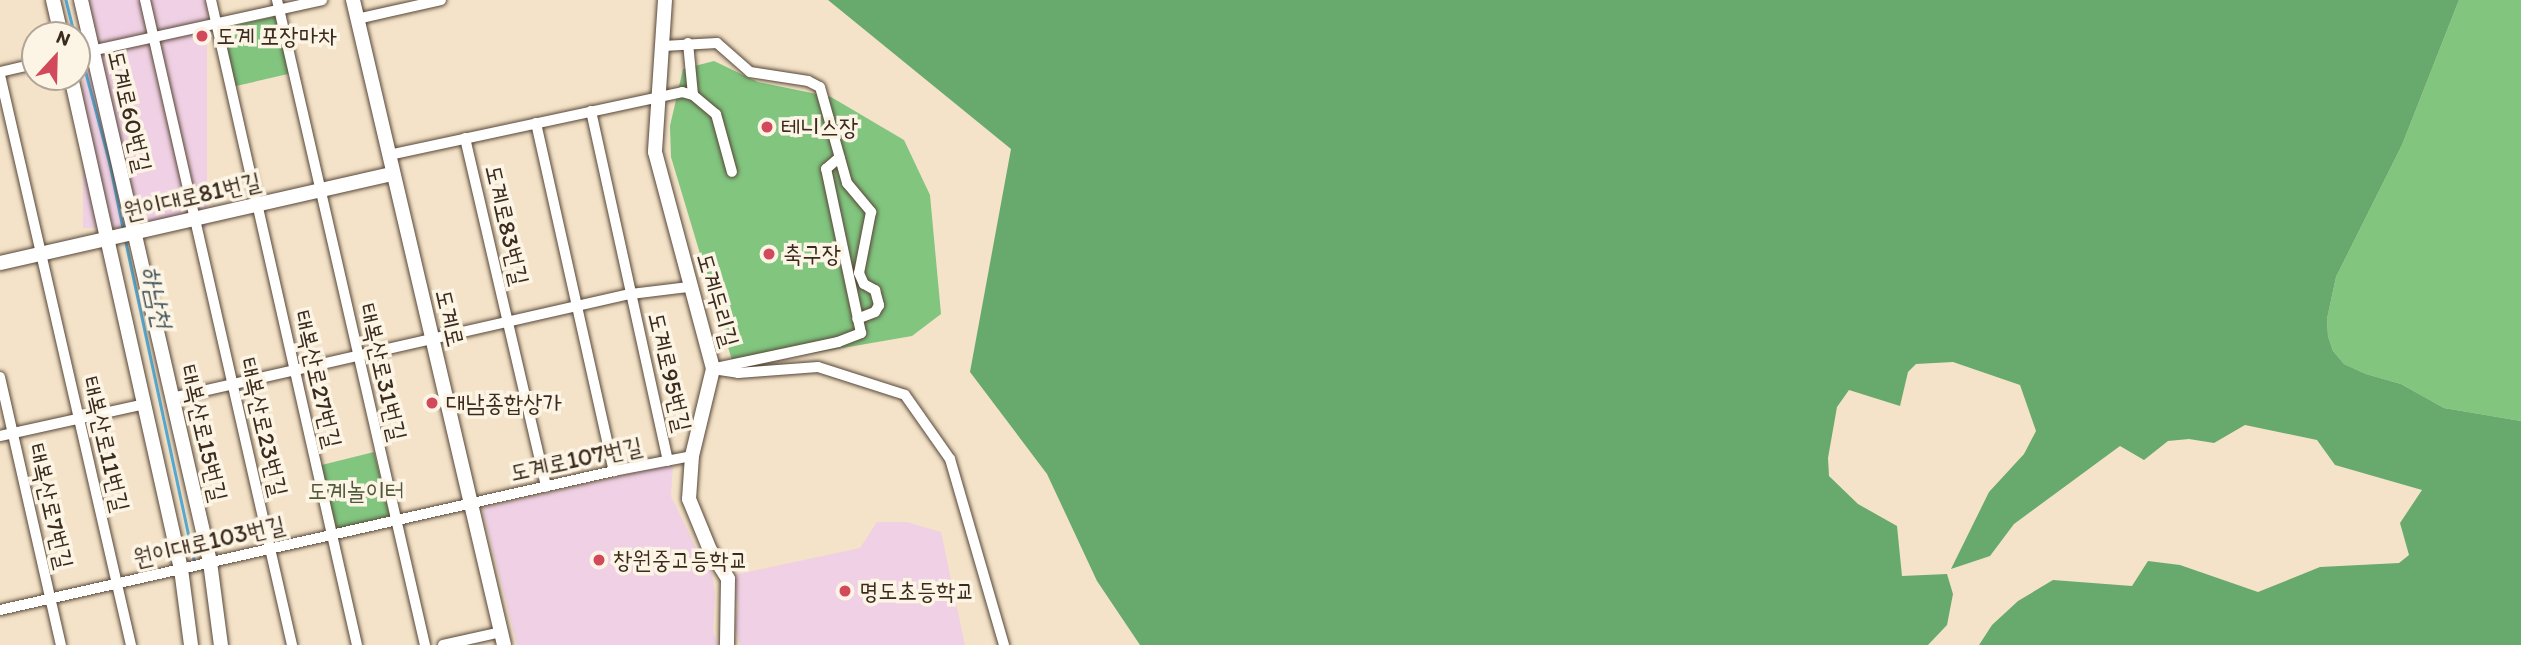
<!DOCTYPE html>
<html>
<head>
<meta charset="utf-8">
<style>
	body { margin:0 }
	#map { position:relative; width:2521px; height:645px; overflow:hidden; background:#f4e3c8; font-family:Itim,"Poor Story",sans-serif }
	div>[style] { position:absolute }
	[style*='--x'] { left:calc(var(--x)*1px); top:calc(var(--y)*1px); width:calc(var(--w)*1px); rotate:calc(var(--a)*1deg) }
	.built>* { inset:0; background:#f0d0e4; transform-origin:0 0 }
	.green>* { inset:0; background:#81c57f; transform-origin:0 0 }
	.forest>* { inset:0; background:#68aa6e }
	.stream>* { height:2.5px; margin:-1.25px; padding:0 1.25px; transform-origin:1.25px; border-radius:1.25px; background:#56a9d1 }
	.roads { filter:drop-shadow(0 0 2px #574638) drop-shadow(0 0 2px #574638) }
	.minor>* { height:10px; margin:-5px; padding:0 5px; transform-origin:5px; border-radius:5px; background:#fff }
	.tertiary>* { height:14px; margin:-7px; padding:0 7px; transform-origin:7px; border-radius:7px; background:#fff }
	.dots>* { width:19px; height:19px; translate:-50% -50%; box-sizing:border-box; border:4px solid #fcf5e5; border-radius:50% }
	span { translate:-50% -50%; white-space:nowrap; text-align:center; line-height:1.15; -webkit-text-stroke:7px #fcf5e5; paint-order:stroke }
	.poi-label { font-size:24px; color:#3b2a1e }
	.left { translate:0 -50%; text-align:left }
	.street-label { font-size:24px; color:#3b2a1e }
	.park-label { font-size:24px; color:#50583b }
	.water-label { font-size:26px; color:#44565d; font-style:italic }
	.north { position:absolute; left:21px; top:21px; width:70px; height:70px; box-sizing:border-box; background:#fcf5e5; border:2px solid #afa495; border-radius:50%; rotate:22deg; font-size:19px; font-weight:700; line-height:28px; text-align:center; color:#3b2a1e }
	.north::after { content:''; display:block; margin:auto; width:24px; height:32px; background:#d1495b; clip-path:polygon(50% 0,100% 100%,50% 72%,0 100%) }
</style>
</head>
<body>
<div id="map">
	<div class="built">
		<div style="left:83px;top:0;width:124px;height:228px"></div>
		<div style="clip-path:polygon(673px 464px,671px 496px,696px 548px,712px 573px,715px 594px,713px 631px,718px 645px,517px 645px,482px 508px)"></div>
		<div style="clip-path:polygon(877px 522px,907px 522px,941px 532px,965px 645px,740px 645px,735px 628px,738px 606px,734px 575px,860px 548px)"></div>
	</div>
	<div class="green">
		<div style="clip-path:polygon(2459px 0,2521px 0,2521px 421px,2444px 408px,2401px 384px,2366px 374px,2344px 364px,2333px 351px,2328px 336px,2327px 319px,2336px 277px,2402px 145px)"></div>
		<div style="left:277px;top:16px;width:59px;height:59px;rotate:77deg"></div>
		<div style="clip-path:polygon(714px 61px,758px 82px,831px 97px,904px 140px,930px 195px,941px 314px,912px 336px,734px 367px,671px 157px,670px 126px,683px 69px)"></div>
		<div style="left:374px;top:452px;width:66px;height:55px;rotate:76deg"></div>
	</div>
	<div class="forest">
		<div style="clip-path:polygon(828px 0,2459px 0,2402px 145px,2336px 277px,2327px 319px,2328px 336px,2333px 351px,2344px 364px,2366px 374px,2401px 384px,2444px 408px,2521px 421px,2521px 645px,1979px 645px,1992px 625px,2018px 601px,2053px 580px,2132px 586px,2148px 561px,2180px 565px,2258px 592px,2320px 567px,2399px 563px,2409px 555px,2400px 523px,2422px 490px,2335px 465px,2317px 440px,2245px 425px,2214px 443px,2189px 439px,2168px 441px,2144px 460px,2120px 446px,2014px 524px,1990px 556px,1951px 569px,1989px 492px,2024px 454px,2036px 431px,2020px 385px,1953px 362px,1916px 364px,1908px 372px,1900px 406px,1849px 390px,1837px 407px,1828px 458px,1829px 476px,1858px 504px,1897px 526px,1902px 576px,1947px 574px,1953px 594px,1947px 625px,1928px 645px,1140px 645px,1097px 581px,1047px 474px,970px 372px,1011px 149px)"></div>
	</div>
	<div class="stream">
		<div style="--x:66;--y:0;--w:36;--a:76"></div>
		<div style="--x:77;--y:41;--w:11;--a:75"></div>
		<div style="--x:82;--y:58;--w:110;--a:75.2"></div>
		<div style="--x:110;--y:164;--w:65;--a:78.5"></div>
		<div style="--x:125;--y:238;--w:330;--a:77.9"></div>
	</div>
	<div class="roads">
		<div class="minor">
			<div style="--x:145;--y:0;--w:662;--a:77.16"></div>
			<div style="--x:211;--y:0;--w:661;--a:77.25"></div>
			<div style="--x:277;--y:0;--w:662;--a:77.08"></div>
			<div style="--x:357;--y:19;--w:86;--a:-12.7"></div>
			<div style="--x:688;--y:43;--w:52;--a:84.5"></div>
			<div style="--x:663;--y:46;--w:54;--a:-3.2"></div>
			<div style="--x:717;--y:43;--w:44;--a:41.3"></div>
			<div style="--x:750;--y:72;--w:59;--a:8.8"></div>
			<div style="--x:808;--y:81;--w:13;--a:27"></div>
			<div style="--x:820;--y:87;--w:100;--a:74.3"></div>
			<div style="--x:847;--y:183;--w:38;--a:50"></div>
			<div style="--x:871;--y:212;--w:62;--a:101.1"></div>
			<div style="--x:859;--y:273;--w:12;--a:66"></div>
			<div style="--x:864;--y:284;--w:13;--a:29"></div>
			<div style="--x:875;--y:290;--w:16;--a:75"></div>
			<div style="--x:879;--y:305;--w:8;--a:120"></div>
			<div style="--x:875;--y:312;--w:19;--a:159"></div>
			<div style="--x:77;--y:54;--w:251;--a:-12.4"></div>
			<div style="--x:0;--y:72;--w:36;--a:-13"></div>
			<div style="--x:0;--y:75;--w:585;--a:77.06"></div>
			<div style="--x:591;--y:111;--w:358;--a:77.6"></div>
			<div style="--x:536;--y:123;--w:357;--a:77.4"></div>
			<div style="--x:465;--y:138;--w:358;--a:76.9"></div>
			<div style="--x:389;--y:155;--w:300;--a:-12.1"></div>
			<div style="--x:682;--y:92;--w:11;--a:15"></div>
			<div style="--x:693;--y:95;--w:30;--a:40"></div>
			<div style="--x:716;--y:114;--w:60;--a:74.6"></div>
			<div style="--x:716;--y:368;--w:125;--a:-12"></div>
			<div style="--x:838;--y:342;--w:25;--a:-21"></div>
			<div style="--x:861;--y:333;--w:168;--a:-102"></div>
			<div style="--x:826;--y:169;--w:18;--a:-41"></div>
			<div style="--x:713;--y:369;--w:25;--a:9"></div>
			<div style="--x:738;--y:373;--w:80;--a:-4.3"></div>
			<div style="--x:818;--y:367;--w:91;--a:17.8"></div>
			<div style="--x:905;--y:395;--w:78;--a:54.9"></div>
			<div style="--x:950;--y:459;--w:194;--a:73.8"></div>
			<div style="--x:0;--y:377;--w:275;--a:77.2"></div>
			<div style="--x:172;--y:398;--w:471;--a:-12.8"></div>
			<div style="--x:631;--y:294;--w:58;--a:-6.9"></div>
			<div style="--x:0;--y:436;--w:148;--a:-12.4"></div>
			<div style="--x:0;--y:610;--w:630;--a:-12.76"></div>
			<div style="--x:614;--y:471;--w:79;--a:-10.9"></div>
			<div style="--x:443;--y:645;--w:59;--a:-12.6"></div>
		</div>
		<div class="tertiary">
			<div style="--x:53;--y:0;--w:36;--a:77"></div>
			<div style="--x:81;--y:0;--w:577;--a:77.07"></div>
			<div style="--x:210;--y:562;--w:84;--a:82.5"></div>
			<div style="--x:353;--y:0;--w:662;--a:76.82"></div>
			<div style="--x:665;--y:0;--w:152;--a:93.8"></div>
			<div style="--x:655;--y:152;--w:225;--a:75"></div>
			<div style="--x:713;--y:369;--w:89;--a:103.6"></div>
			<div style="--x:692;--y:456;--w:43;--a:94"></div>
			<div style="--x:689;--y:499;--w:55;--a:67.6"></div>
			<div style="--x:710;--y:550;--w:34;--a:58"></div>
			<div style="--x:728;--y:579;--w:66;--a:90.9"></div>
			<div style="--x:71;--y:77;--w:504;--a:77.4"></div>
			<div style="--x:181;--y:569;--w:77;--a:82.5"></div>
			<div style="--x:0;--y:263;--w:403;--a:-12.8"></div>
		</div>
	</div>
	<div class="dots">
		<div style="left:202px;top:36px;background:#d1495b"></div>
		<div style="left:767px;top:127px;background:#d1495b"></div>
		<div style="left:769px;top:254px;background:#d1495b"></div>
		<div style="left:432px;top:403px;background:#d1495b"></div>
		<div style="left:599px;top:560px;background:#d1495b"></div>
		<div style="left:845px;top:591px;background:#d1495b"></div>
	</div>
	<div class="poi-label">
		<span class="left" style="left:216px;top:36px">도계 포장마차</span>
		<span class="left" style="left:781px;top:127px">테니스장</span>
		<span class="left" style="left:783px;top:254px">축구장</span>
		<span class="left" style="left:446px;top:403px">대남종합상가</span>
		<span class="left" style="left:613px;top:560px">창원중고등학교</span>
		<span class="left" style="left:859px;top:591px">명도초등학교</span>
	</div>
	<div class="street-label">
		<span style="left:130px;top:111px;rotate:77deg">도계로60번길</span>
		<span style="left:192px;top:196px;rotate:-13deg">원이대로81번길</span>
		<span style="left:507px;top:225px;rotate:77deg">도계로83번길</span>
		<span style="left:718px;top:300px;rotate:74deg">도계두리길</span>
		<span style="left:450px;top:318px;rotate:77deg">도계로</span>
		<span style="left:383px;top:372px;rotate:77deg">태복산로31번길</span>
		<span style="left:670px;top:372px;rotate:77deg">도계로95번길</span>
		<span style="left:318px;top:379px;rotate:77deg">태복산로27번길</span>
		<span style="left:264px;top:427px;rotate:77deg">태복산로23번길</span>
		<span style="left:204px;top:433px;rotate:77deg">태복산로15번길</span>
		<span style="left:106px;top:444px;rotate:77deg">태복산로11번길</span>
		<span style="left:576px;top:459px;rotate:-12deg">도계로107번길</span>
		<span style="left:51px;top:506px;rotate:77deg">태복산로7번길</span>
		<span style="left:209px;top:541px;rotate:-13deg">원이대로103번길</span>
	</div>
	<div class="park-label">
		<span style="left:356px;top:491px">도계놀이터</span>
	</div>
	<div class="water-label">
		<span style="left:156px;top:297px;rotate:78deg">하남천</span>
	</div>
	<div class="north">N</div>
</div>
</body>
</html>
